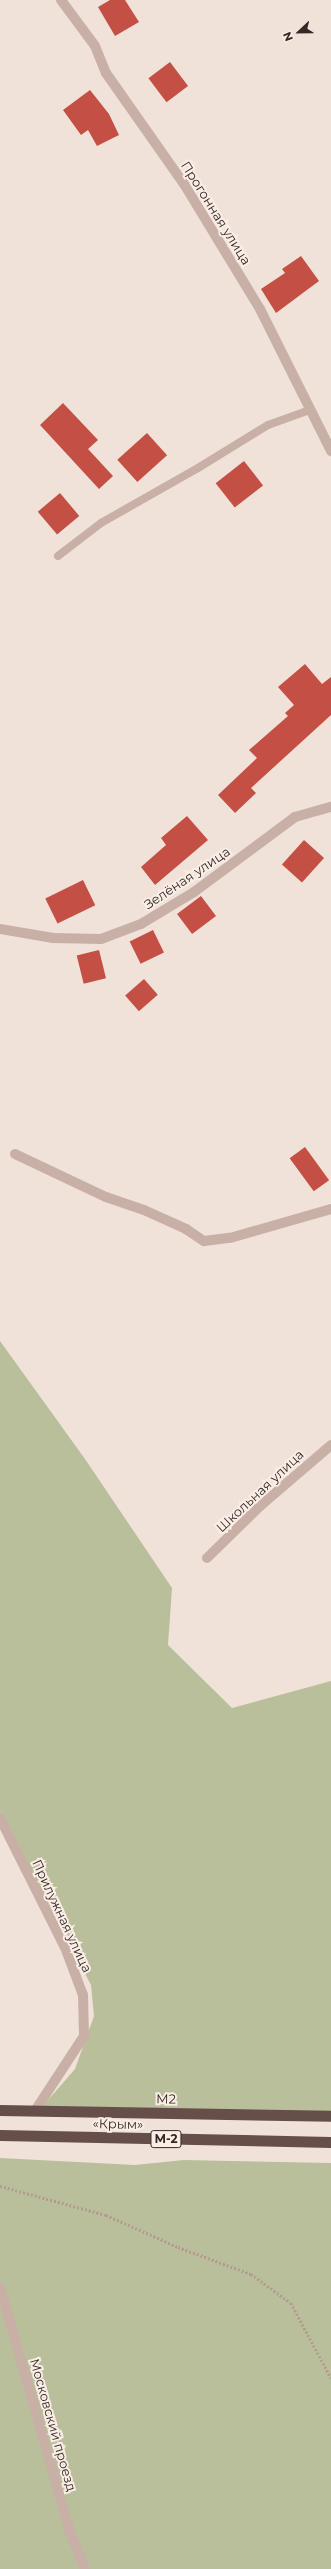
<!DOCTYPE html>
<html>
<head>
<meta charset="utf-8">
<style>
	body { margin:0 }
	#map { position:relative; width:331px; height:2569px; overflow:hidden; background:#f1e2d9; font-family:Montserrat,sans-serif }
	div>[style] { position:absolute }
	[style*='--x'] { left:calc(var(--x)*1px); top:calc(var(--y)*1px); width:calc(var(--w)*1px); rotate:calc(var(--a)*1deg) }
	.green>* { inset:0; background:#b9bf9a }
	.building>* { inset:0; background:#c44f44; transform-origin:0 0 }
	.path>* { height:2.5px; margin-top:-1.25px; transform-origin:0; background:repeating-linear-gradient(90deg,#b49a90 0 2px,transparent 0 4px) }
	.service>* { height:8px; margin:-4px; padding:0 4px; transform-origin:4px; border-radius:4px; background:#c8b0a6 }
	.minor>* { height:10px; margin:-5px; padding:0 5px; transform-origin:5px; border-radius:5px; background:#c8b0a6 }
	.trunk>* { height:11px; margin:-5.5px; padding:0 5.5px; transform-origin:5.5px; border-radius:5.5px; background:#664f4b }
	span { translate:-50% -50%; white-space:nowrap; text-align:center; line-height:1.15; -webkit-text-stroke:4px #f9ede5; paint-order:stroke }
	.shield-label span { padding:1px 3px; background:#f9ede5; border:1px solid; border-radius:3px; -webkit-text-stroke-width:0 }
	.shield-label { font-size:12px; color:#342927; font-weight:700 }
	.street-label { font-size:13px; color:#342927 }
	.north { position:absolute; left:279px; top:12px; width:40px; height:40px; -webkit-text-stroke:3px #f9ede5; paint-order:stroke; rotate:248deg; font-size:11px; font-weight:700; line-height:16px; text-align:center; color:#342927 }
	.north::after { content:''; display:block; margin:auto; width:14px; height:18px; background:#342927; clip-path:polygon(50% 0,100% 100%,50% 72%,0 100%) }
</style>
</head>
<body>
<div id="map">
	<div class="green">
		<div style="clip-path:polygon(0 1341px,85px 1459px,172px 1588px,168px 1645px,232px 1708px,331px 1681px,331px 2118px,42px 2107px,75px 2069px,94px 2016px,91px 1985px,0 1812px)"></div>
		<div style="clip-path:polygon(0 2158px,135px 2165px,184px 2160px,331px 2163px,331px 2569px,0 2569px)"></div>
	</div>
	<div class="building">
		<div style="clip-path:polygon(110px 0,125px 0,139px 22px,115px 36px,98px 7px)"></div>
		<div style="left:170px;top:62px;width:30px;height:27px;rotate:53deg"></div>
		<div style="clip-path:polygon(90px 90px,109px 114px,119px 135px,97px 146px,88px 130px,81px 135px,63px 110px)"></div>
		<div style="clip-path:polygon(301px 256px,319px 281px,276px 313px,261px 289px,285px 273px,282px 269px)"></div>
		<div style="clip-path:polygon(63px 403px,98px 440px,88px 449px,113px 476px,99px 489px,40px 425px)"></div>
		<div style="left:147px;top:433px;width:30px;height:40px;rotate:48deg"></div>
		<div style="left:244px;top:461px;width:31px;height:36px;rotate:52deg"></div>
		<div style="left:60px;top:493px;width:30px;height:29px;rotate:50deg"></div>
		<div style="clip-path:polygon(305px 664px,322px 684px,331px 677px,331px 715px,251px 788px,256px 793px,235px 813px,218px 795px,257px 758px,249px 750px,288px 716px,285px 713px,294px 705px,278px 687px)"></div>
		<div style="clip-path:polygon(187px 816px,208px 840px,155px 885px,141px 867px,166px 845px,161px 838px)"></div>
		<div style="left:304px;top:840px;width:27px;height:33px;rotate:42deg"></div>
		<div style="left:83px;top:880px;width:28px;height:42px;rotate:64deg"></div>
		<div style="left:201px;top:896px;width:25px;height:30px;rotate:53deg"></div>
		<div style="left:153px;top:930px;width:25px;height:26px;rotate:64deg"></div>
		<div style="left:99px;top:950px;width:29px;height:23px;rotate:76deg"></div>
		<div style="left:144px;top:979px;width:21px;height:25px;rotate:49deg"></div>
		<div style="left:305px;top:1147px;width:41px;height:19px;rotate:54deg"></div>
	</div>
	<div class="path">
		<div style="--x:0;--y:2186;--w:110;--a:15.3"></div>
		<div style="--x:106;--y:2215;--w:79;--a:24"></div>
		<div style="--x:178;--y:2247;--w:78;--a:20.3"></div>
		<div style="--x:251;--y:2274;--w:49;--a:35.9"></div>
		<div style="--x:291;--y:2303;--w:85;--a:61.9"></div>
	</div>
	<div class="service">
		<div style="--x:58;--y:556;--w:54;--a:-37.5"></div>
		<div style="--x:101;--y:523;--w:112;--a:-29.6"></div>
		<div style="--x:198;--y:468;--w:82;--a:-31.6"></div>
		<div style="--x:268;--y:425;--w:45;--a:-19.7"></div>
	</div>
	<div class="minor">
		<div style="--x:61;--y:0;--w:57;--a:53.5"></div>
		<div style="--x:95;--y:46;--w:29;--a:68"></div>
		<div style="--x:106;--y:73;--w:136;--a:54.9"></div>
		<div style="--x:184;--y:184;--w:146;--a:58.7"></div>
		<div style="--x:260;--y:309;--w:159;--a:63.4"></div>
		<div style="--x:0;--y:929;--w:54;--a:9.6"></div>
		<div style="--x:53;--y:938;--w:48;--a:1.2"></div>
		<div style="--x:101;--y:939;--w:43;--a:-20.6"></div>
		<div style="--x:141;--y:924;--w:62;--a:-31.1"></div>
		<div style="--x:194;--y:892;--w:126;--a:-36.6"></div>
		<div style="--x:295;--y:817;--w:37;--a:-16"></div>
		<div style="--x:15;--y:1154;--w:101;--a:25.3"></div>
		<div style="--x:106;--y:1197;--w:40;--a:18.9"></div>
		<div style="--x:144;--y:1210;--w:46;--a:24.3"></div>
		<div style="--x:186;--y:1229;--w:22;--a:34"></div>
		<div style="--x:204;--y:1241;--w:26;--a:-7"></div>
		<div style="--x:230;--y:1238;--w:105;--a:-16"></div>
		<div style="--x:207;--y:1558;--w:73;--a:-44.4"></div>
		<div style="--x:259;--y:1507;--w:95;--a:-40.7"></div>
		<div style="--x:0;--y:1818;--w:148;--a:63.4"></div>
		<div style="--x:66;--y:1950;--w:48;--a:69.3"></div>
		<div style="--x:83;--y:1995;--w:41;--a:88.6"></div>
		<div style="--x:84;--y:2036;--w:90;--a:123.2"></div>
		<div style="--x:0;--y:2287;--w:255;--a:74.1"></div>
		<div style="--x:70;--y:2532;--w:40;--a:68"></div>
	</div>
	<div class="trunk">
		<div style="--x:0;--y:2110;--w:331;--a:1"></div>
		<div style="--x:0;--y:2135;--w:331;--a:1.2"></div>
	</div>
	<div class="shield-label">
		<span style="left:166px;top:2139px">М-2</span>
	</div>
	<div class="street-label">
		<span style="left:216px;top:213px;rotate:58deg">Прогонная улица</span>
		<span style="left:187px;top:878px;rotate:-34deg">Зелёная улица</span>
		<span style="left:260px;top:1491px;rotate:-43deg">Школьная улица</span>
		<span style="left:62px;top:1916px;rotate:65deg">Прилужная улица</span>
		<span style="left:166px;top:2099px;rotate:1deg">М2</span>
		<span style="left:118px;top:2124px;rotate:1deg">«Крым»</span>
		<span style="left:53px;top:2425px;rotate:74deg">Московский проезд</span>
	</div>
	<div class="north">N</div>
</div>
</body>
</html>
